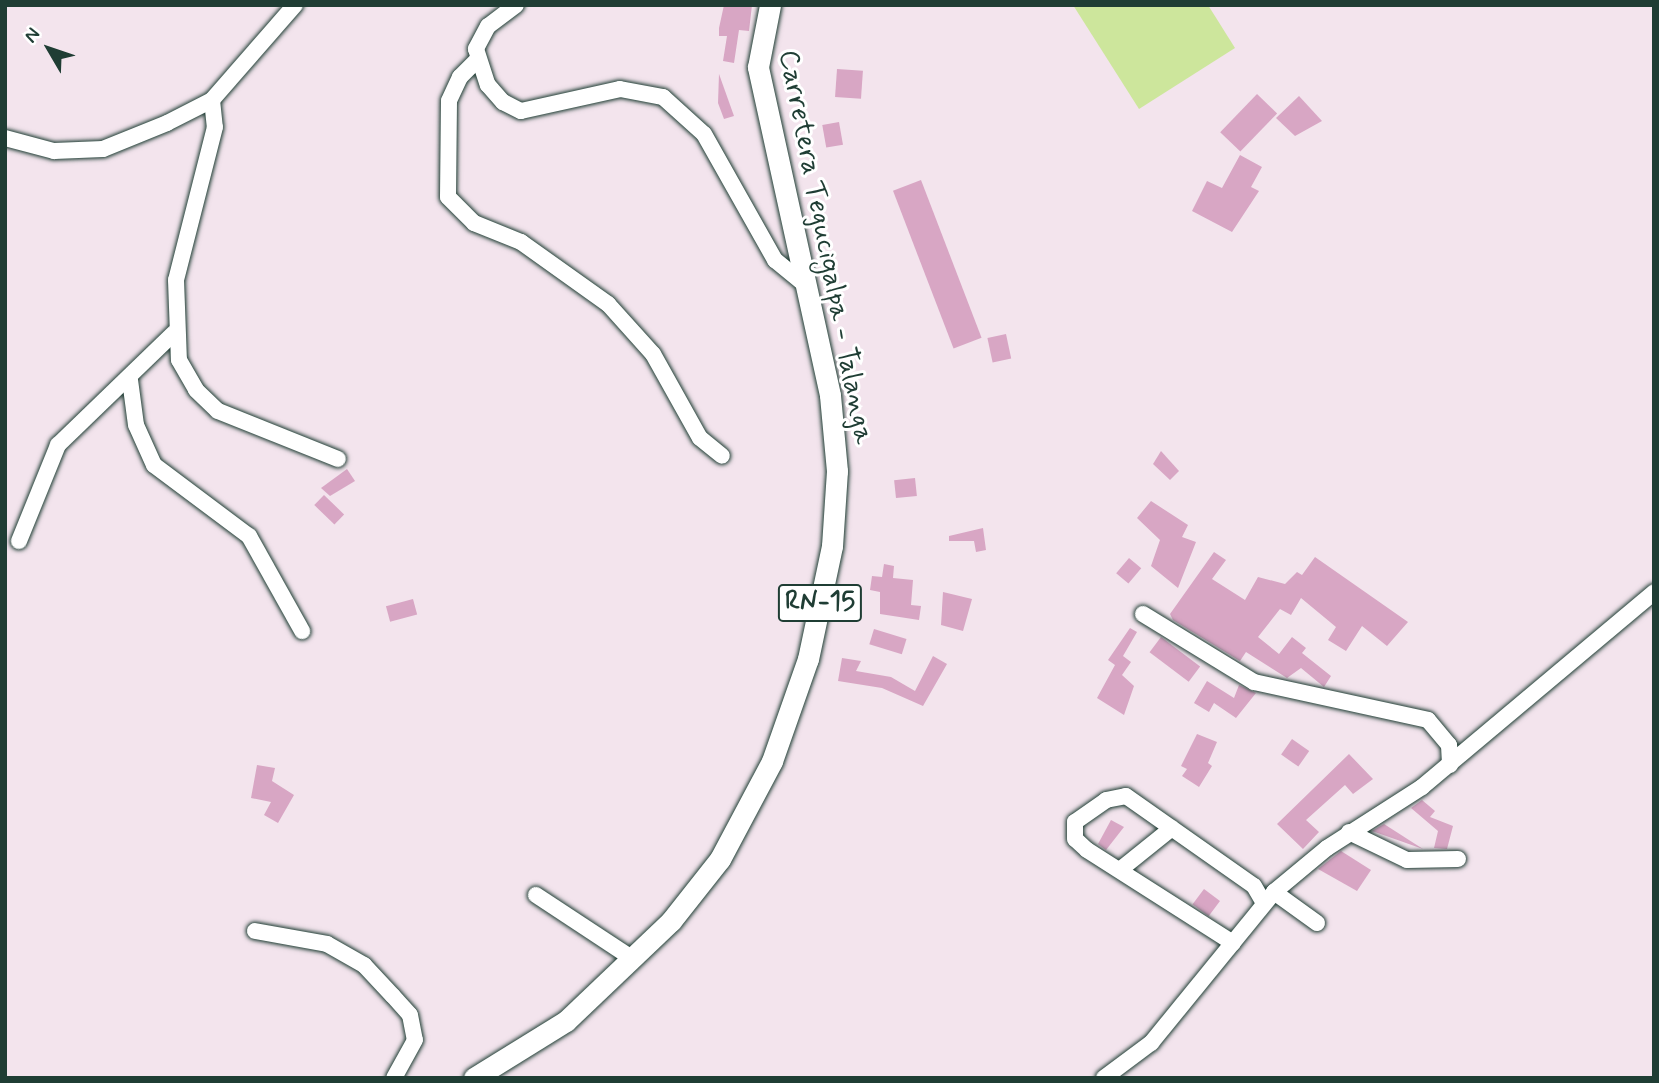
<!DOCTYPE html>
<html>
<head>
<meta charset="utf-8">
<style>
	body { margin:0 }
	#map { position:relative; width:1659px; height:1083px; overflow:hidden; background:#f3e4ed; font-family:Mynerve,sans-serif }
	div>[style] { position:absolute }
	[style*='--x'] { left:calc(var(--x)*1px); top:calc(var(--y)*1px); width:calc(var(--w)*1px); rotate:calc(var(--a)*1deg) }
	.green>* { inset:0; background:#cde69c }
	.building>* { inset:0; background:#d8a6c4; transform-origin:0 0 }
	.roads { filter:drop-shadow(0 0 2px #1f3d34) drop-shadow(0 0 2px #1f3d34) }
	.minor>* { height:16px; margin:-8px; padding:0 8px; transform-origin:8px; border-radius:8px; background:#fff }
	.major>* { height:21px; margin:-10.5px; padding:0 10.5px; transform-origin:10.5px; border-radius:10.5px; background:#fff }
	span { translate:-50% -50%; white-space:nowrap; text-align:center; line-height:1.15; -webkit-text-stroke:6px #fff; paint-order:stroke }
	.shield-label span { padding:2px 5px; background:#fff; border:2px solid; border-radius:5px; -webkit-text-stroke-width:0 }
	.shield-label { font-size:26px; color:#1f3d34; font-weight:700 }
	.street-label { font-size:28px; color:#1f3d34 }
	.frame { position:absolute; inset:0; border:7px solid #1f3d34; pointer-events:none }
	.north { position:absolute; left:14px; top:14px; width:70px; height:70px; -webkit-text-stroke:5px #fff; paint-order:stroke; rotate:309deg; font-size:19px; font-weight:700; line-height:28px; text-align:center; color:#1f3d34 }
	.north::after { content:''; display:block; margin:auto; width:24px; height:32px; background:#1f3d34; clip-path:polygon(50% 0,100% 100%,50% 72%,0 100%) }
</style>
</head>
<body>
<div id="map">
	<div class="green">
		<div style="clip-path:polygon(1073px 5px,1208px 5px,1235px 48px,1139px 109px)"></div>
	</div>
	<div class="building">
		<div style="clip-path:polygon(724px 5px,752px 5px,749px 31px,739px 30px,734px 63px,723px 61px,727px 36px,719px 36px,719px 28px)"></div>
		<div style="left:837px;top:69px;width:26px;height:28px;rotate:4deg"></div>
		<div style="clip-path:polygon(719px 74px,734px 116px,724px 119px,718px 103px)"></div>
		<div style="left:1257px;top:94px;width:28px;height:53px;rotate:44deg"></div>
		<div style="clip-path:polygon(1299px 96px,1322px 121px,1295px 136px,1276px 118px)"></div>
		<div style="left:839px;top:122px;width:23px;height:17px;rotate:80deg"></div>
		<div style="clip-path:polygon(1240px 155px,1262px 167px,1251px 187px,1259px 191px,1232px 232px,1192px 211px,1207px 181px,1222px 188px)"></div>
		<div style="left:921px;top:180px;width:169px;height:30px;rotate:69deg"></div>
		<div style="left:1006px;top:334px;width:25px;height:19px;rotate:78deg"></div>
		<div style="clip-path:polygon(1161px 451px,1179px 471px,1170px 480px,1153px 464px)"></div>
		<div style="clip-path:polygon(347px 469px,355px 481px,330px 496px,321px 488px)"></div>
		<div style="left:915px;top:478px;width:18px;height:21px;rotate:84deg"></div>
		<div style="left:324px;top:495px;width:28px;height:14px;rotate:44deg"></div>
		<div style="clip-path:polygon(1151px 501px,1188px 525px,1182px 537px,1196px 542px,1178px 588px,1151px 566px,1160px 540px,1137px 518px)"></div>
		<div style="clip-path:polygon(983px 528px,986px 550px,976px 552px,974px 541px,949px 541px,949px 536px)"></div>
		<div style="clip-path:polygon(1214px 552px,1226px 560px,1212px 579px,1245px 600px,1258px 577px,1285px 584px,1297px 572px,1302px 575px,1315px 557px,1408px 622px,1387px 646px,1362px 626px,1346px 651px,1328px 640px,1336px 627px,1301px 598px,1291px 615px,1280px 609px,1258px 637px,1279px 654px,1292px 637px,1306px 648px,1302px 653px,1331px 676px,1324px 687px,1301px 668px,1287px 678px,1246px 652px,1240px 661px,1173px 620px,1170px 614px)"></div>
		<div style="left:1129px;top:558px;width:16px;height:20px;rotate:40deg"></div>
		<div style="clip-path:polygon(884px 564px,894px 566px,893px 578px,913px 580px,911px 605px,921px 606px,919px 620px,880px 614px,880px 592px,870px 590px,872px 576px,882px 577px)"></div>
		<div style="clip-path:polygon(943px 592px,972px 599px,963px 631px,941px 625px)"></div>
		<div style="left:413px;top:599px;width:16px;height:28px;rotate:75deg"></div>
		<div style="clip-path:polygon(1130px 628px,1137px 632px,1123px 656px,1131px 662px,1122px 675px,1134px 686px,1124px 715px,1097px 698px,1115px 665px,1108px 660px)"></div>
		<div style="left:874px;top:629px;width:34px;height:16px;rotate:17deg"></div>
		<div style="left:1161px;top:637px;width:49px;height:19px;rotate:37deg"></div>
		<div style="clip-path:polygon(933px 656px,947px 664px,923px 706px,882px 688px,838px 681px,842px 658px,861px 661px,856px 671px,891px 677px,915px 691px)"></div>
		<div style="clip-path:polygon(1207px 681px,1234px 698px,1239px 685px,1256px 693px,1236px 718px,1214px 703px,1209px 712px,1194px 703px)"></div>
		<div style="clip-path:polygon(1197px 734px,1217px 742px,1208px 763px,1212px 766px,1199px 787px,1182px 776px,1187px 769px,1181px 766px)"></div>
		<div style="left:1292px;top:739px;width:21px;height:19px;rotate:35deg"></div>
		<div style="clip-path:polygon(1349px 754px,1373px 779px,1353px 794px,1345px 785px,1306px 820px,1319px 832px,1303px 849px,1277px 824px)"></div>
		<div style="clip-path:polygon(257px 765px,275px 768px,272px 781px,294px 795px,278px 823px,264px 815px,271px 802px,251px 798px)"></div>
		<div style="clip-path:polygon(1422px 800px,1435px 811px,1430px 817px,1453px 826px,1447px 849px,1434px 848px,1438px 831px,1411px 808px)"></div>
		<div style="clip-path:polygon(1111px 820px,1124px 827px,1106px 850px,1098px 844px)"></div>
		<div style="clip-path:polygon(1384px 824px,1423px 849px,1372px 831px)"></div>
		<div style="clip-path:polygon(1341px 851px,1371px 870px,1357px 891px,1318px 869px)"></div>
		<div style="left:1204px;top:889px;width:20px;height:19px;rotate:37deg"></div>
	</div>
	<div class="roads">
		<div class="minor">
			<div style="--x:516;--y:5;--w:35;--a:143"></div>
			<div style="--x:488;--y:26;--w:26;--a:118"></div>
			<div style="--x:476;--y:49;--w:38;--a:72"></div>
			<div style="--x:488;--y:85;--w:23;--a:49"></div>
			<div style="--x:503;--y:102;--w:20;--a:27"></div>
			<div style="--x:521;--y:111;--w:101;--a:-12.5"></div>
			<div style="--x:620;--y:89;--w:44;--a:10.5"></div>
			<div style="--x:663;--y:97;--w:55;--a:42.1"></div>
			<div style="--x:704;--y:134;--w:145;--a:60.6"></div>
			<div style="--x:775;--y:260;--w:43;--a:39.3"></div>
			<div style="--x:477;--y:60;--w:24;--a:135"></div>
			<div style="--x:460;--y:77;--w:26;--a:115"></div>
			<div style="--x:449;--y:101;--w:96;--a:90.6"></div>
			<div style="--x:448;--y:197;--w:37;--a:45"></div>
			<div style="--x:474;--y:223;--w:51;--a:22"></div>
			<div style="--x:521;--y:242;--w:107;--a:35.5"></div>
			<div style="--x:608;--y:304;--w:67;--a:48"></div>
			<div style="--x:653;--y:354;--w:96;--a:60.8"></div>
			<div style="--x:700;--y:438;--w:28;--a:39"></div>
			<div style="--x:212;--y:100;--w:27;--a:84"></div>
			<div style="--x:215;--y:127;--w:158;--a:104.3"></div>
			<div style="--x:176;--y:280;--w:80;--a:87.9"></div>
			<div style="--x:179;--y:360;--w:34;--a:60"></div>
			<div style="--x:196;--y:390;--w:30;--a:44"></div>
			<div style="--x:218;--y:411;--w:129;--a:21.8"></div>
			<div style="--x:5;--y:138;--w:51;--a:14.9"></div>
			<div style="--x:54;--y:151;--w:49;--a:-2.3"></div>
			<div style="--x:103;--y:149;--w:69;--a:-22.1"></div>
			<div style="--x:167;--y:123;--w:51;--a:-27.1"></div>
			<div style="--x:212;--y:100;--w:126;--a:-48.9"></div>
			<div style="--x:130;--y:380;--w:45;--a:82.4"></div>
			<div style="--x:136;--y:425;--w:44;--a:65.8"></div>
			<div style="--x:154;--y:465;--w:119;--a:36.8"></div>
			<div style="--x:249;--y:536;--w:109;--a:60.8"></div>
			<div style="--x:19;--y:541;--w:104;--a:-67.9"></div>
			<div style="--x:58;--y:445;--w:161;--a:-44"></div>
			<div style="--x:1143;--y:614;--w:130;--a:31.5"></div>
			<div style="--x:1254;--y:682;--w:178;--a:12.3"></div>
			<div style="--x:1428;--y:720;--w:33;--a:50"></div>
			<div style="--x:1449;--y:745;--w:20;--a:87"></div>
			<div style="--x:1349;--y:832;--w:64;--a:25.8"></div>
			<div style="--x:1407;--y:860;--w:51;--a:-1.1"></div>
			<div style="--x:1121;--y:869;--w:65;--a:-38.8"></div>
			<div style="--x:1274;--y:892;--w:53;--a:35.8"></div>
			<div style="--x:536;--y:895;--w:116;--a:33.4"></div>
			<div style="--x:255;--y:931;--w:73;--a:10.2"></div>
			<div style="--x:327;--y:944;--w:43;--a:29.6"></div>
			<div style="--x:364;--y:965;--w:42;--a:46.9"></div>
			<div style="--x:393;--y:996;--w:25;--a:48"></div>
			<div style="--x:410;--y:1015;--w:25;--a:79"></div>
			<div style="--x:415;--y:1040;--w:43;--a:118.9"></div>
			<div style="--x:1233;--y:943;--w:173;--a:-147.5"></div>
			<div style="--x:1087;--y:850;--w:16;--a:-137"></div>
			<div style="--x:1075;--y:839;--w:17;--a:-90"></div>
			<div style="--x:1075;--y:822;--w:38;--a:-35"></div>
			<div style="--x:1106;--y:800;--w:20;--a:-11"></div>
			<div style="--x:1126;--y:796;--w:156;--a:35.1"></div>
			<div style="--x:1254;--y:886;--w:20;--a:60"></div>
			<div style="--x:1104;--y:1078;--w:59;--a:-36.7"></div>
			<div style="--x:1151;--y:1043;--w:195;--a:-50.8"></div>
			<div style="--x:1274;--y:892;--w:69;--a:-39.7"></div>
			<div style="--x:1327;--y:848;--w:113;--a:-32.7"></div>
			<div style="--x:1422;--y:787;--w:303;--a:-40"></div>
		</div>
		<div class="major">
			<div style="--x:474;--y:1078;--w:108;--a:-31.8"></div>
			<div style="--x:566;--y:1021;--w:145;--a:-43.6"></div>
			<div style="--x:671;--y:921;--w:79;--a:-51.7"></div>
			<div style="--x:720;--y:859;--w:111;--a:-62"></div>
			<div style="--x:772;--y:761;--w:108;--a:-70.6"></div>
			<div style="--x:808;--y:659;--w:116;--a:-78"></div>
			<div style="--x:832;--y:546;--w:75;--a:-86.2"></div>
			<div style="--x:837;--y:471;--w:76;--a:-95.3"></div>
			<div style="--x:830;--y:395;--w:336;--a:-102.4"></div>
			<div style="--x:758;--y:67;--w:63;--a:-79"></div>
		</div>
	</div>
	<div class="shield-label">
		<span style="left:820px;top:603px">RN-15</span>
	</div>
	<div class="street-label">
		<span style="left:825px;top:247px;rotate:79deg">Carretera Tegucigalpa - Talanga</span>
	</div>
	<div class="frame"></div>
	<div class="north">N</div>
</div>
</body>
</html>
